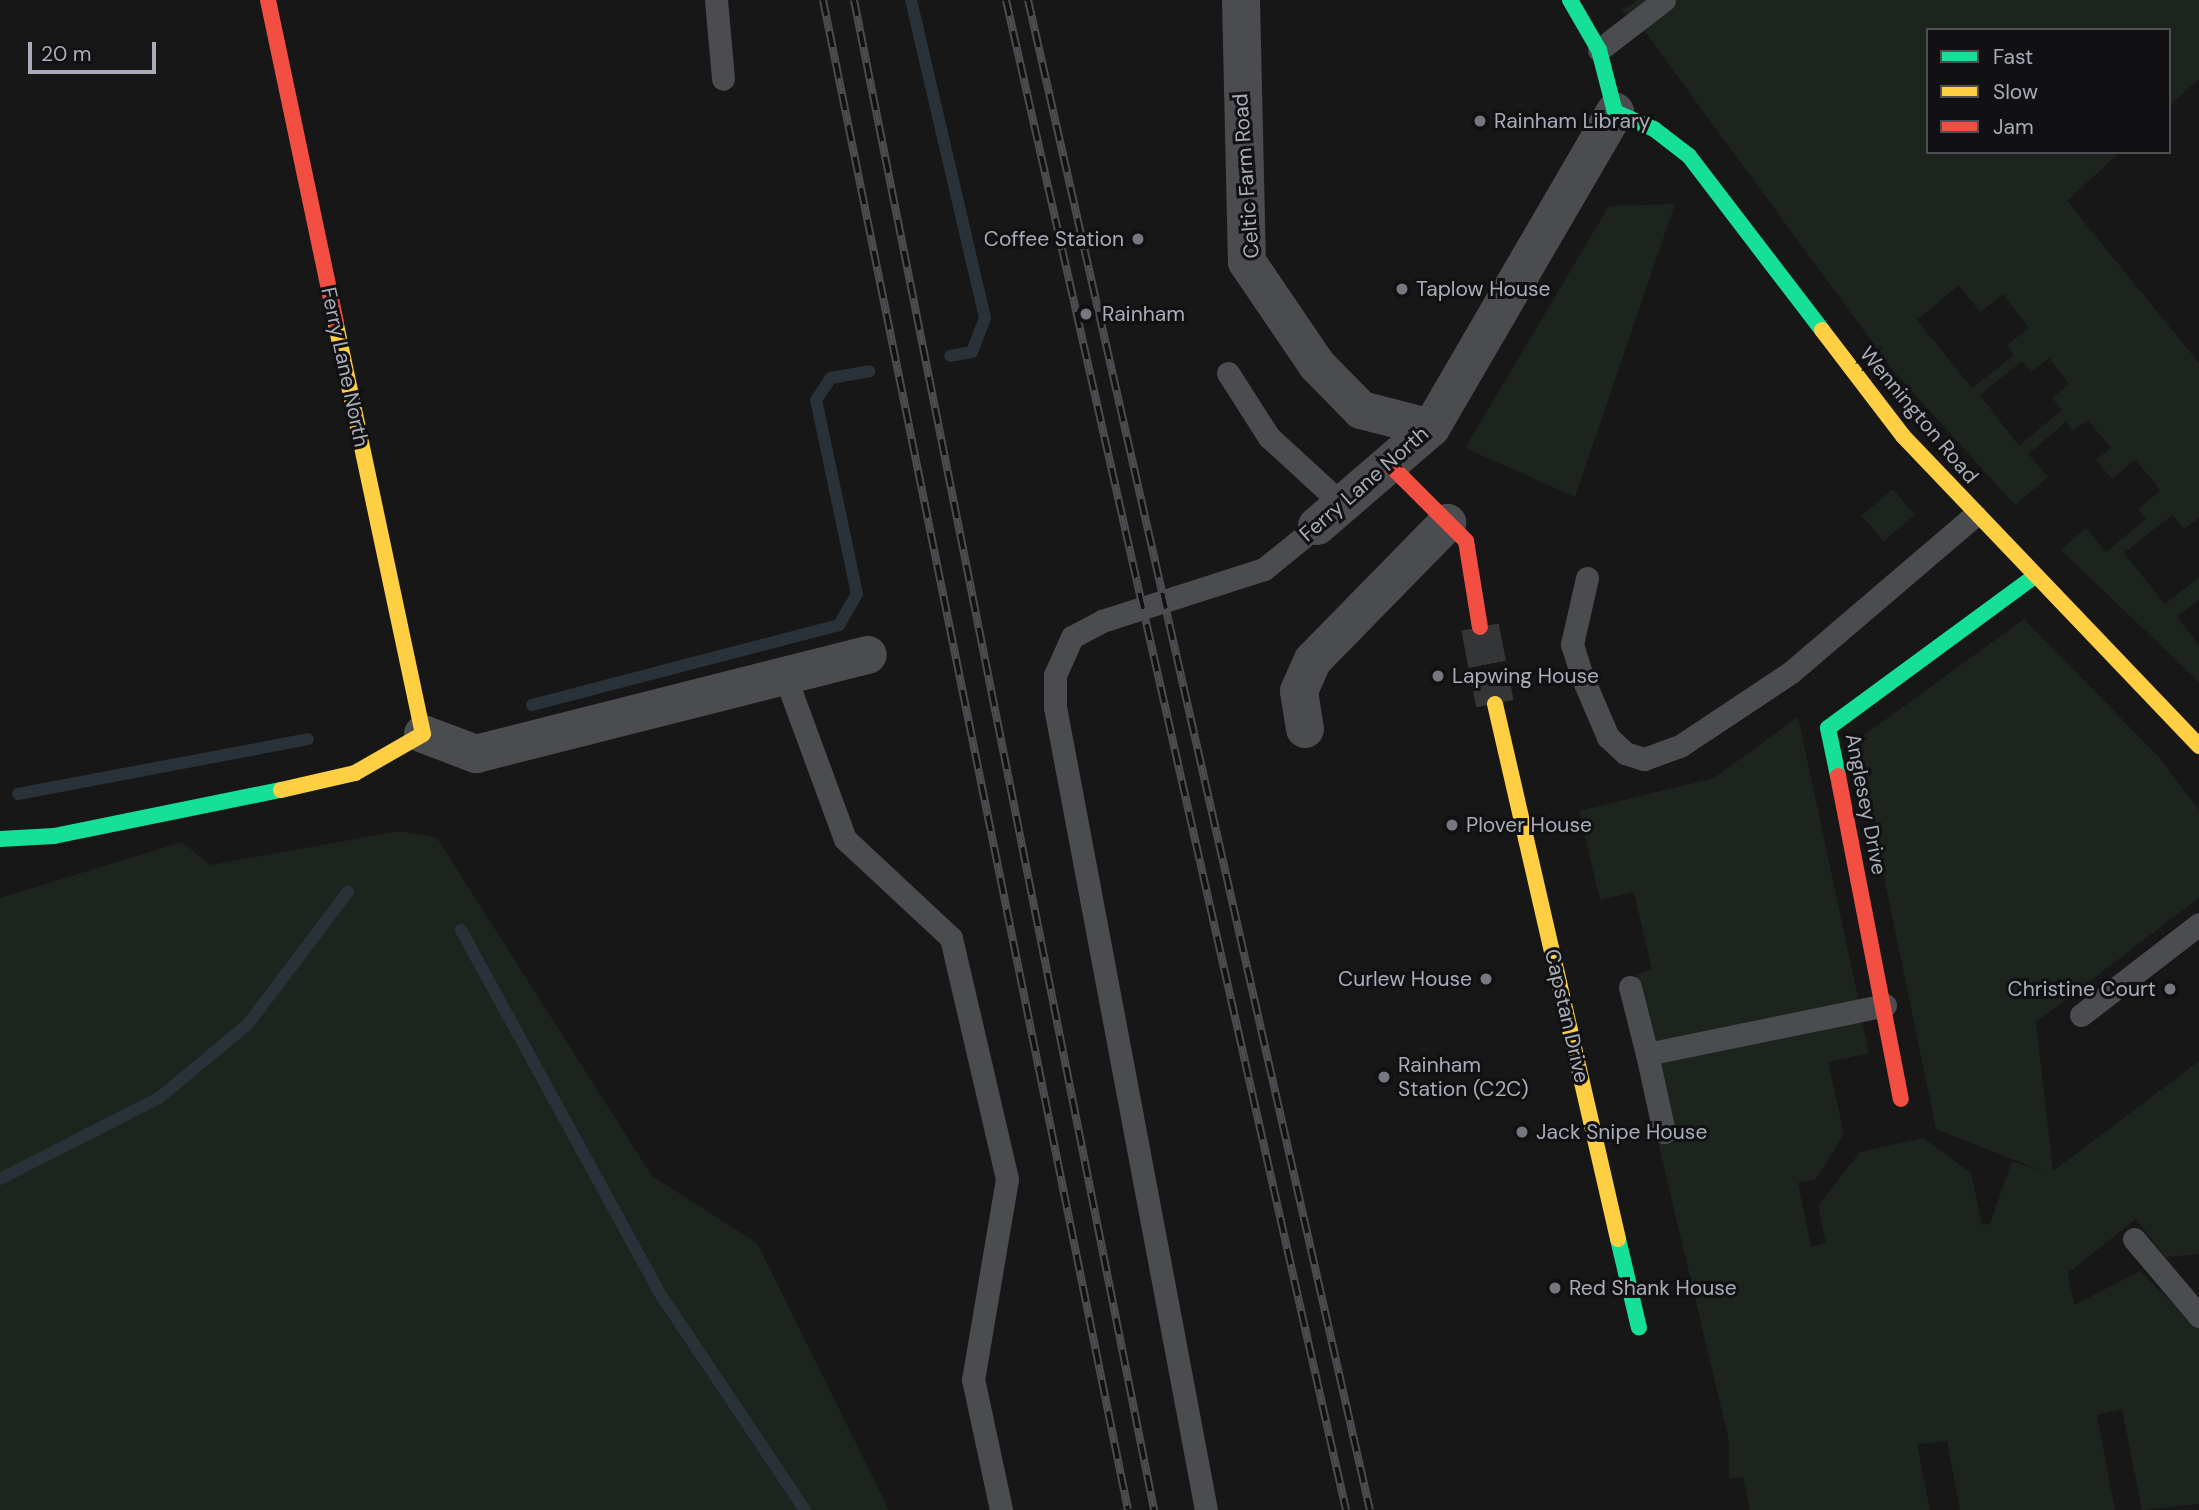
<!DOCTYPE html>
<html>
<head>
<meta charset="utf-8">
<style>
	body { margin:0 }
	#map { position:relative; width:2199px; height:1510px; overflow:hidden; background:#171717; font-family:"DM Sans",sans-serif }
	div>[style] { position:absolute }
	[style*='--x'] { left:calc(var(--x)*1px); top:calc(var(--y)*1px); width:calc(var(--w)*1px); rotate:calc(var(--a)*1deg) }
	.green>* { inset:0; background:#1d241e; transform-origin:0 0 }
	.stream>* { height:12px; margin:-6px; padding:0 6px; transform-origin:6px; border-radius:6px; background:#2a3239 }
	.secondary-tunnel>* { height:38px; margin-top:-19px; transform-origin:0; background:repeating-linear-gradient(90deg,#343537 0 38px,transparent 0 57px) }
	.lane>* { height:23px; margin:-11.5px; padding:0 11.5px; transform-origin:11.5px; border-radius:11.5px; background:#4b4c50 }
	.street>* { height:38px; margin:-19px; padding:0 19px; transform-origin:19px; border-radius:19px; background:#4b4c50 }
	.fast>* { height:16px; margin:-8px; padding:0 8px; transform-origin:8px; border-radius:8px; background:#16e098 }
	.slow>* { height:16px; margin:-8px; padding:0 8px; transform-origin:8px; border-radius:8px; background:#ffcf43 }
	.jam>* { height:16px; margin:-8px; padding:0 8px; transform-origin:8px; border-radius:8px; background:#f24e42 }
	.rail>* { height:8px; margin-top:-4px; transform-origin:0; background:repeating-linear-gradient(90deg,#111113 0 16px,#4b4c4f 0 32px); box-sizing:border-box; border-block:2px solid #4b4c4f }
	.dots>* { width:19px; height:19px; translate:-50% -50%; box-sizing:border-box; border:4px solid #111113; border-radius:50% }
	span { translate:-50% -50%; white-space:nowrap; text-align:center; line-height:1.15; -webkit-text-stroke:6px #111113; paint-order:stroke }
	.poi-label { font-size:21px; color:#a8adb8 }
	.left { translate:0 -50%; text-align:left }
	.right { translate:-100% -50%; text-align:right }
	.street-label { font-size:21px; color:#a8adb8 }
	.legend { position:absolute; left:1926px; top:28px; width:245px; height:126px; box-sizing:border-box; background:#111113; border:2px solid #4d4f55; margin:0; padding:9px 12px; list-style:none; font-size:21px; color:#a8adb8 }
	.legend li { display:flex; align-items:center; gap:14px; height:35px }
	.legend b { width:35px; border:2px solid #4d4f55 }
	.scale { position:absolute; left:28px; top:42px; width:128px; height:32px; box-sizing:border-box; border:4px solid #a8adb8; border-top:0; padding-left:9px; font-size:21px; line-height:24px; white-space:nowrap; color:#a8adb8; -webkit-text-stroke:5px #111113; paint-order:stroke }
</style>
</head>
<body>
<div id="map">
	<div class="green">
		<div style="clip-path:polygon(evenodd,1638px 0,2199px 0,2199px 79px,2169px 106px,2169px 30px,1928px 30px,1928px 152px,2120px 152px,2067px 201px,2199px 363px,2199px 518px,2184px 529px,2172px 515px,2124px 553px,2165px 604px,2199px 577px,2199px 599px,2177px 617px,2199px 645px,2199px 682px,2061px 550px,2086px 528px,2106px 552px,2146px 519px,2138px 509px,2160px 491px,2150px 477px,2135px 460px,2112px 479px,2096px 460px,2111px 448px,2088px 420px,2073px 431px,2066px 422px,2028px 454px,2048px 477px,2015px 505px,1892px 369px,1637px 21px,1621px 10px,1638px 0,1959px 285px,1980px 312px,2003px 294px,2029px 328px,2007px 345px,2014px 355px,1972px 388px,1917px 320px,1959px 285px,1638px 0,2049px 358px,2069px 384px,2052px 398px,2062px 410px,2019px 446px,1980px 395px,2022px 361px,2031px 372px,2049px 358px)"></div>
		<div style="clip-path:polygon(1675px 204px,1575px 497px,1465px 448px,1609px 206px)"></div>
		<div style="left:1893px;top:489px;width:34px;height:41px;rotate:50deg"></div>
		<div style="clip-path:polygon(2024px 619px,2157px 755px,2199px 810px,2199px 898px,2036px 1022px,2053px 1171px,2199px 1061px,2199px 1254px,2165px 1257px,2136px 1219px,2068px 1273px,2074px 1305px,2140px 1271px,2199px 1329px,2199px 1504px,2142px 1510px,2122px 1409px,2097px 1415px,2115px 1510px,1960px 1510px,1947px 1441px,1917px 1444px,1930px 1510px,1750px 1510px,1743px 1477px,1729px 1479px,1729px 1441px,1658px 1142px,1676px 1138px,1658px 1061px,1861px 1017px,1869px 1053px,1828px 1062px,1844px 1134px,1816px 1179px,1798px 1183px,1811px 1247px,1826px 1243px,1818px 1206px,1860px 1152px,1923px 1138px,1971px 1173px,1982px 1225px,1990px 1224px,2012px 1161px,2052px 1175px,1936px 1129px,1856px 741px)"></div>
		<div style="clip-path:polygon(1798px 717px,1859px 1002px,1650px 1047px,1636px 974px,1652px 970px,1634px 892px,1600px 900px,1579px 811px,1714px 778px)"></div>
		<div style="clip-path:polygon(400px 831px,437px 838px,652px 1176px,757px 1243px,889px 1510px,0 1510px,0 898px,182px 842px,210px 865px)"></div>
	</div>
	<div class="stream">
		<div style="--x:911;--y:0;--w:326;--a:76.9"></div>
		<div style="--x:985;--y:318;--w:36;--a:111"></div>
		<div style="--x:972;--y:352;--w:22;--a:170"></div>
		<div style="--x:532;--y:705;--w:317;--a:-14.6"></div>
		<div style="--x:839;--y:625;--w:36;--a:-60"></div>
		<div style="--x:857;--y:594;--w:198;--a:-101.9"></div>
		<div style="--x:816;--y:400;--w:27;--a:-56"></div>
		<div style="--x:831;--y:378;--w:39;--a:-10"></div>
		<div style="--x:18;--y:794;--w:295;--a:-10.7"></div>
		<div style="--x:461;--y:930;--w:413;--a:61.3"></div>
		<div style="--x:659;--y:1292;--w:262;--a:56.2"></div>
		<div style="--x:0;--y:1179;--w:178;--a:-27"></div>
		<div style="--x:159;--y:1098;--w:116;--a:-39.7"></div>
		<div style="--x:248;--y:1024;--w:166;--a:-52.9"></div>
	</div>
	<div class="secondary-tunnel">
		<div style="--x:1480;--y:627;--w:78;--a:79"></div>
	</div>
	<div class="lane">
		<div style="--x:716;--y:0;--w:79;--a:84.9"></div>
		<div style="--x:1599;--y:50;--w:82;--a:-37.6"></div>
		<div style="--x:1228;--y:373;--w:76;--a:57.4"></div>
		<div style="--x:1269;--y:437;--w:102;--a:42.6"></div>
		<div style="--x:1587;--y:578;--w:68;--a:102.8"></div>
		<div style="--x:1572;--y:644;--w:31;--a:73"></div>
		<div style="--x:1581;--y:674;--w:69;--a:66.8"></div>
		<div style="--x:1608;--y:737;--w:23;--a:43"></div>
		<div style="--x:1625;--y:753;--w:20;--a:18"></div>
		<div style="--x:1644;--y:759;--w:38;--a:-20"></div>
		<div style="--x:1680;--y:746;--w:132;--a:-33.6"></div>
		<div style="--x:1790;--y:673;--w:243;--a:-40.5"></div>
		<div style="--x:785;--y:676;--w:174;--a:69.8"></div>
		<div style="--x:845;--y:839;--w:145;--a:43"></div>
		<div style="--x:951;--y:938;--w:247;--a:76.9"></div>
		<div style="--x:1007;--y:1179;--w:203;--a:99.6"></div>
		<div style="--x:973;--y:1379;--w:134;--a:77.9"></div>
		<div style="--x:1630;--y:987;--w:69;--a:75.8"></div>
		<div style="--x:1647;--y:1054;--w:243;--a:-11.6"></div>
		<div style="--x:2081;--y:1015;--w:149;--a:-37.6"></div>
		<div style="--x:1647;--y:1054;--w:80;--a:77.7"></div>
		<div style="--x:2134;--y:1239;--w:101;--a:49.8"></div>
		<div style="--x:1206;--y:1510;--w:817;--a:-100.65"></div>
		<div style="--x:1055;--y:707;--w:32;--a:-90"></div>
		<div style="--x:1055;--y:675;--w:42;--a:-65.9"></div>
		<div style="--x:1072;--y:637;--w:34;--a:-28"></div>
		<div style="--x:1102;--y:621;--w:170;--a:-17.8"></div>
		<div style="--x:1264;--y:569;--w:68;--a:-39.1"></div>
	</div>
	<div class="street">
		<div style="--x:1241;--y:0;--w:262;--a:88.7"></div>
		<div style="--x:1247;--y:262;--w:125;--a:55.8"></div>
		<div style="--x:1317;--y:365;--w:63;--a:45.6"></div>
		<div style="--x:1361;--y:410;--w:72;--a:14.4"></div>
		<div style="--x:1317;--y:526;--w:150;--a:-40.7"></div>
		<div style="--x:1431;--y:428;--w:366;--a:-59.8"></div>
		<div style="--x:1305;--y:729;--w:38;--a:-99"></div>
		<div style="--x:1299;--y:691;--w:34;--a:-66"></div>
		<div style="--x:1313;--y:660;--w:192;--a:-45.6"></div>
		<div style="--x:423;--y:734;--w:57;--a:20.7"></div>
		<div style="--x:476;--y:754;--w:404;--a:-14.2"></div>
	</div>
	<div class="fast">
		<div style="--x:1570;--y:0;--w:58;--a:59.9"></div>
		<div style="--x:1599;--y:50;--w:64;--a:75.5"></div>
		<div style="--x:1615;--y:112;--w:43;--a:23.6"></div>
		<div style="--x:1654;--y:129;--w:44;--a:37.6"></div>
		<div style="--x:1689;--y:156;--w:219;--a:52.6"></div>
		<div style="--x:1838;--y:776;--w:49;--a:-101.8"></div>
		<div style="--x:1828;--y:728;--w:257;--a:-36.3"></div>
		<div style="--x:0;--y:839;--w:54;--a:-3.2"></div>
		<div style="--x:54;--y:836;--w:232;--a:-11.5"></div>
		<div style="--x:1618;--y:1239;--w:91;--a:76.7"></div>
	</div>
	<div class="slow">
		<div style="--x:1822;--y:330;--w:133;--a:52.6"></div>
		<div style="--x:1903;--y:436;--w:429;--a:46.3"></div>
		<div style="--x:1495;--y:704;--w:549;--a:77.05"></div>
		<div style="--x:281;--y:790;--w:76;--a:-12.9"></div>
		<div style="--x:355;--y:773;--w:78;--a:-29.8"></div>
		<div style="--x:423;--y:734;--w:420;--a:-102"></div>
	</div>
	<div class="jam">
		<div style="--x:268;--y:0;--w:330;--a:78.1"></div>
		<div style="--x:1391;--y:466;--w:106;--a:45"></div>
		<div style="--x:1466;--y:541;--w:87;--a:80.8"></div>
		<div style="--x:1838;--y:776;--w:329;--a:79"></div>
	</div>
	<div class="rail">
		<div style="--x:823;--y:0;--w:1540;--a:78.58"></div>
		<div style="--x:854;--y:0;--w:1540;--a:78.76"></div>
		<div style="--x:1006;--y:0;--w:1548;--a:77.31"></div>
		<div style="--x:1028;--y:0;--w:1548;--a:77.24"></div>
	</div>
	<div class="dots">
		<div style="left:1480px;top:121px;background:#757880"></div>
		<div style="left:1138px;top:239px;background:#757880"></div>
		<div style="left:1402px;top:289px;background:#757880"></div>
		<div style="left:1086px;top:314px;background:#757880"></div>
		<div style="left:1438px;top:676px;background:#757880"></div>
		<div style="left:1452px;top:825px;background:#757880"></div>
		<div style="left:1486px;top:979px;background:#757880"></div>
		<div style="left:2170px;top:989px;background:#757880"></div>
		<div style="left:1384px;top:1077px;background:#757880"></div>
		<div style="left:1522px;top:1132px;background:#757880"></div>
		<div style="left:1555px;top:1288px;background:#757880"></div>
	</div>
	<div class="poi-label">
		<span class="left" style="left:1494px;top:121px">Rainham Library</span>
		<span class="right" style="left:1124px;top:239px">Coffee Station</span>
		<span class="left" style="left:1416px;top:289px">Taplow House</span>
		<span class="left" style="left:1102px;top:314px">Rainham</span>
		<span class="left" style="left:1452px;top:676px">Lapwing House</span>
		<span class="left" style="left:1466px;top:825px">Plover House</span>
		<span class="right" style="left:1472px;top:979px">Curlew House</span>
		<span class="right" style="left:2156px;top:989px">Christine Court</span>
		<span class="left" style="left:1398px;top:1077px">Rainham<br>Station (C2C)</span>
		<span class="left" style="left:1536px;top:1132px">Jack Snipe House</span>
		<span class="left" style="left:1569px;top:1288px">Red Shank House</span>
	</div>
	<div class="street-label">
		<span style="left:1246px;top:176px;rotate:-94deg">Celtic Farm Road</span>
		<span style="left:345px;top:367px;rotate:78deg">Ferry Lane North</span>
		<span style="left:1919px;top:415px;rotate:50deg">Wennington Road</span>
		<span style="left:1364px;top:484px;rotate:-41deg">Ferry Lane North</span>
		<span style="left:1866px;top:804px;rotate:79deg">Anglesey Drive</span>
		<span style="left:1567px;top:1016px;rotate:77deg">Capstan Drive</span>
	</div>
	<ul class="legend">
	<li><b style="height:9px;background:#16e098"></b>Fast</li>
	<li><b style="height:9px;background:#ffcf43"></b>Slow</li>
	<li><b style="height:9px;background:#f24e42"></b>Jam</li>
	</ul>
	<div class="scale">20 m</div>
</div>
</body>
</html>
